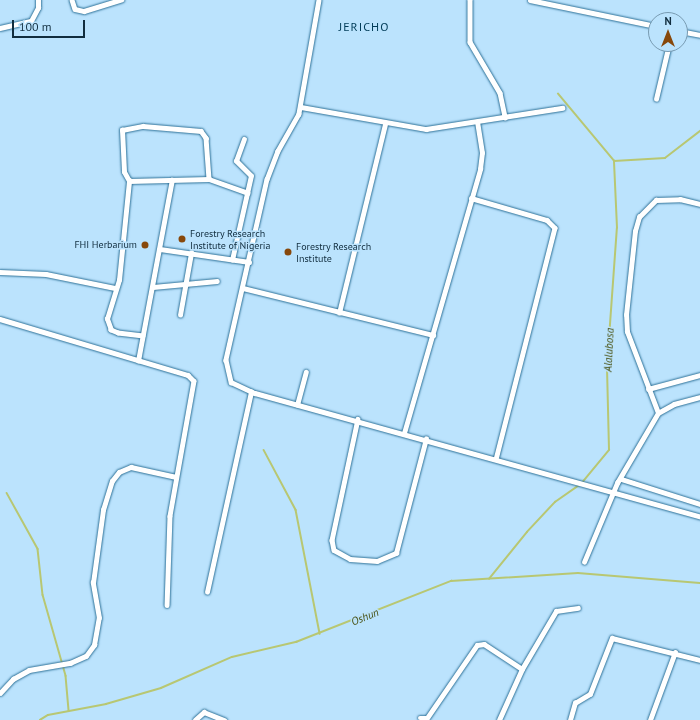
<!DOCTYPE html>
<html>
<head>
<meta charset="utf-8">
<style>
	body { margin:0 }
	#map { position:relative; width:700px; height:720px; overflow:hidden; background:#bbe3fd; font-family:"PT Sans",sans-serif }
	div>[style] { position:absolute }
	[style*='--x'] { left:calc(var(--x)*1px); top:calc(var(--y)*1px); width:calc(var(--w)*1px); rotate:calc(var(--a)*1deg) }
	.stream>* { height:1.5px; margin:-0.75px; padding:0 0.75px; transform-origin:0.75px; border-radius:0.75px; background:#b8c772 }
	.roads { filter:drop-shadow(0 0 1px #2d7198) drop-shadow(0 0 1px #2d7198) }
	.minor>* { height:4.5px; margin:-2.25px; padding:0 2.25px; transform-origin:2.25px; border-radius:2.25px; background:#fff }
	.dots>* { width:11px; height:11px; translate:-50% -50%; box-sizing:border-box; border:2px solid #bbe3fd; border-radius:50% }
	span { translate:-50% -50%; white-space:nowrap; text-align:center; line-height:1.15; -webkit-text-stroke:3px #bbe3fd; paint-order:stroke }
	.poi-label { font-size:10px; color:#112d3e }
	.left { translate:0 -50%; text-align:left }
	.right { translate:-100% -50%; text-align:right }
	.water-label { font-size:11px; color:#475011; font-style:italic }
	.quarter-label { font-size:12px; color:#013c58; letter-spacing:1px }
	.north { position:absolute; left:648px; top:12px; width:40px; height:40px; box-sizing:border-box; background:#bbe3fd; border:1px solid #779ab1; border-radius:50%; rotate:0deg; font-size:11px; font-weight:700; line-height:16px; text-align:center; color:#112d3e }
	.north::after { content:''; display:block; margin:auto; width:14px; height:18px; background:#87480b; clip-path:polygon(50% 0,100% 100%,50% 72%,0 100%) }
	.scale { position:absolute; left:12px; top:20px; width:73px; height:18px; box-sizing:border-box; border:2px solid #112d3e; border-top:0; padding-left:5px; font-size:12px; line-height:14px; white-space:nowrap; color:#112d3e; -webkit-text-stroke:3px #bbe3fd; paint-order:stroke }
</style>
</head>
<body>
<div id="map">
	<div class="stream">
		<div style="--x:614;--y:161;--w:51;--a:-3.4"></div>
		<div style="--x:665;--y:158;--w:44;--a:-37.6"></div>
		<div style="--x:264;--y:450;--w:68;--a:61.9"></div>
		<div style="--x:296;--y:510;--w:126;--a:79"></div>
		<div style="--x:7;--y:493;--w:64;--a:61"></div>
		<div style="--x:38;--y:549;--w:46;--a:83.8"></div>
		<div style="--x:43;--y:595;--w:84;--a:74.1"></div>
		<div style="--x:66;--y:676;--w:35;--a:85"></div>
		<div style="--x:489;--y:579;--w:60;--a:-51"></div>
		<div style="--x:527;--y:532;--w:41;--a:-47"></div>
		<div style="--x:555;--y:502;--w:32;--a:-35"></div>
		<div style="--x:581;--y:484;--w:44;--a:-50.5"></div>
		<div style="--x:609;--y:450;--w:84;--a:-91.4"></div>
		<div style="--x:607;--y:366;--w:138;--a:-85.9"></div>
		<div style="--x:617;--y:228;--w:67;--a:-92.6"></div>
		<div style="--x:614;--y:161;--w:87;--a:-129.9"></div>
		<div style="--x:40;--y:720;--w:9;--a:-32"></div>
		<div style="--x:48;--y:715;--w:59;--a:-10.7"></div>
		<div style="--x:106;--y:704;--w:57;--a:-16.2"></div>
		<div style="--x:161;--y:688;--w:77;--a:-23.6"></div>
		<div style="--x:232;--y:657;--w:66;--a:-13.2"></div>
		<div style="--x:296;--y:642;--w:167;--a:-21.5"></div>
		<div style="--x:451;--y:581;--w:127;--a:-3.6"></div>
		<div style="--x:578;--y:573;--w:122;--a:4.7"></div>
	</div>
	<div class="roads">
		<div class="minor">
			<div style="--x:72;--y:0;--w:9;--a:72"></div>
			<div style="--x:75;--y:9;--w:9;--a:13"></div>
			<div style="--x:84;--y:11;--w:39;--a:-17"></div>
			<div style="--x:319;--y:0;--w:116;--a:100"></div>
			<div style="--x:299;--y:114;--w:43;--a:119.6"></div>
			<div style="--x:278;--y:151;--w:30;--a:111"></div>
			<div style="--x:267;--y:179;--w:186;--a:102.8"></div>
			<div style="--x:226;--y:360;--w:23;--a:77"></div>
			<div style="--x:231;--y:382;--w:26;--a:25"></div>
			<div style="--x:255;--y:393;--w:462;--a:15.5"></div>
			<div style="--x:470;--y:0;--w:42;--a:90"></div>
			<div style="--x:470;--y:42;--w:59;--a:59.5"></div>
			<div style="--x:500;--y:93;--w:25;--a:78"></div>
			<div style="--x:530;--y:0;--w:129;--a:11.7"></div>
			<div style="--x:0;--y:28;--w:32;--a:-13"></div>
			<div style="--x:31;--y:21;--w:15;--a:-62"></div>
			<div style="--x:38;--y:8;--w:8;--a:-90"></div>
			<div style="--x:680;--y:31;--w:20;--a:11"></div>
			<div style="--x:656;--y:99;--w:57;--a:-76.7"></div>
			<div style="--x:301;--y:107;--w:127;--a:10"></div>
			<div style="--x:426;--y:129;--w:138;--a:-8.8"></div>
			<div style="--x:129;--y:181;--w:80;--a:-1.4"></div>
			<div style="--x:209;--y:179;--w:41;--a:19.7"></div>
			<div style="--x:471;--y:198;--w:79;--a:16.1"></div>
			<div style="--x:547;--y:220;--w:11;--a:45"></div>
			<div style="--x:555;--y:228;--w:238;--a:104.3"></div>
			<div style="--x:160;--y:249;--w:90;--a:8.3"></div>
			<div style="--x:232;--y:260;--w:86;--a:-77.3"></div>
			<div style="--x:251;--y:176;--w:21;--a:-135"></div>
			<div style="--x:236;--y:161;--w:23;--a:-70"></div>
			<div style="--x:0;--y:272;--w:46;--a:2.5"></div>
			<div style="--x:46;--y:274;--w:70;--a:11.5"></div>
			<div style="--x:153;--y:287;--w:64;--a:-5.4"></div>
			<div style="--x:243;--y:288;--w:196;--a:13.9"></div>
			<div style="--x:339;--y:313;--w:195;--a:-76.3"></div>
			<div style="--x:180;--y:315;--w:63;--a:-79.9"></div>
			<div style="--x:0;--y:319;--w:196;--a:16.6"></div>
			<div style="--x:188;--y:375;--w:8;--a:45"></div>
			<div style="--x:194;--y:381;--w:137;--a:100.1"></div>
			<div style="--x:170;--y:516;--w:89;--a:91.9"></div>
			<div style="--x:143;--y:336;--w:25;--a:-173"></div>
			<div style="--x:118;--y:333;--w:8;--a:-157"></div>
			<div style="--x:111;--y:330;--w:12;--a:-110"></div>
			<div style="--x:107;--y:319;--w:41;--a:-72.9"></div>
			<div style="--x:119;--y:280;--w:100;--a:-84.2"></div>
			<div style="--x:129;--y:181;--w:10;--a:-119"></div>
			<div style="--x:124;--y:172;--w:42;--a:-92.7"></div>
			<div style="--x:122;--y:130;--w:21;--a:-11"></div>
			<div style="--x:143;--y:126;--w:58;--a:4.9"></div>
			<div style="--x:201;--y:131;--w:9;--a:54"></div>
			<div style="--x:206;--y:138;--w:41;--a:85.8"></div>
			<div style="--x:138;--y:361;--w:184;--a:-79.4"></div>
			<div style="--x:648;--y:389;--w:54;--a:-15.1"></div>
			<div style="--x:297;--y:405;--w:34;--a:-75"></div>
			<div style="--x:658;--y:413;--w:18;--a:-29"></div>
			<div style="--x:674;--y:404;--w:27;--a:-15"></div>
			<div style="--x:358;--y:419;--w:124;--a:102.1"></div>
			<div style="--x:332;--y:540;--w:10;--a:79"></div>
			<div style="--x:334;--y:550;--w:18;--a:29"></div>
			<div style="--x:350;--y:559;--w:27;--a:4"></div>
			<div style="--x:377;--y:561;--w:21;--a:-23"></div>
			<div style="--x:396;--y:553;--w:118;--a:-75.3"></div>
			<div style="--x:404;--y:433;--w:275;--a:-73.9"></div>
			<div style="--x:480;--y:169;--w:16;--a:-83"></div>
			<div style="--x:482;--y:153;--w:31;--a:-99"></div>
			<div style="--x:621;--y:479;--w:83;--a:17.6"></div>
			<div style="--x:584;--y:562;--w:86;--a:-67.3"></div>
			<div style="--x:617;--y:483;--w:81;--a:-59.6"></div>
			<div style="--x:658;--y:413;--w:87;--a:-110.9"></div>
			<div style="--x:627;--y:332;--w:17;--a:-93"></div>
			<div style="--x:626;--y:315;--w:84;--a:-83.9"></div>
			<div style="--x:635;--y:231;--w:15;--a:-74"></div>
			<div style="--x:639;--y:217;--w:24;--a:-45"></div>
			<div style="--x:656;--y:200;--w:24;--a:-2"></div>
			<div style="--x:680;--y:199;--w:21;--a:14"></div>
			<div style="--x:207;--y:592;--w:205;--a:-77.6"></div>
			<div style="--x:0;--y:693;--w:19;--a:-47"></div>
			<div style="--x:13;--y:679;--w:18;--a:-29"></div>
			<div style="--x:29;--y:670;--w:42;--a:-9.7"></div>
			<div style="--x:70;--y:663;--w:17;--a:-24"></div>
			<div style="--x:86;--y:656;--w:14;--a:-54"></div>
			<div style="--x:94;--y:645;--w:27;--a:-80"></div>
			<div style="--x:99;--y:618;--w:36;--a:-100"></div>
			<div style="--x:93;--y:583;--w:74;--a:-82.2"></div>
			<div style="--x:103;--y:510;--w:30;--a:-73"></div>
			<div style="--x:112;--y:481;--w:11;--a:-52"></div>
			<div style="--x:119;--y:472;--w:13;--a:-23"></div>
			<div style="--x:131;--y:467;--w:46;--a:12.5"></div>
			<div style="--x:420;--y:718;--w:7;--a:0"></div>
			<div style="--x:427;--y:718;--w:88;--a:-55.6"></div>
			<div style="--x:477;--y:645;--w:7;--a:-8"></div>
			<div style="--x:484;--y:644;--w:45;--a:33.3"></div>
			<div style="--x:195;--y:720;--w:12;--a:-42"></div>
			<div style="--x:204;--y:712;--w:22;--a:22"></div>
			<div style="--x:499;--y:720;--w:56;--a:-65.7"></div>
			<div style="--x:522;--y:669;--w:67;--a:-59.6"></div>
			<div style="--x:556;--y:611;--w:22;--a:-8"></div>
			<div style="--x:570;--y:720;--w:18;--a:-74"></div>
			<div style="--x:575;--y:703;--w:17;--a:-31"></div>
			<div style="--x:590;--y:694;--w:60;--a:-68.6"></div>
			<div style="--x:612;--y:638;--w:91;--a:14"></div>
			<div style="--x:650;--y:720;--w:72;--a:-69.8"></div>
		</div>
	</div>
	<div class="dots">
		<div style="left:182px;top:239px;background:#87480b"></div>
		<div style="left:145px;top:245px;background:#87480b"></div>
		<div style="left:288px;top:252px;background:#87480b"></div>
	</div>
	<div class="poi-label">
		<span class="left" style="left:190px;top:239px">Forestry Research<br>Institute of Nigeria</span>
		<span class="right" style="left:137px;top:245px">FHI Herbarium</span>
		<span class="left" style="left:296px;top:252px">Forestry Research<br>Institute</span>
	</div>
	<div class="water-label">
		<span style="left:609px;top:350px;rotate:-87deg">Alalubosa</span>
		<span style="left:365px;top:617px;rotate:-22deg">Oshun</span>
	</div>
	<div class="quarter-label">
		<span style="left:364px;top:27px">JERICHO</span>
	</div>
	<div class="north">N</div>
	<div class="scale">100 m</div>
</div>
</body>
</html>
